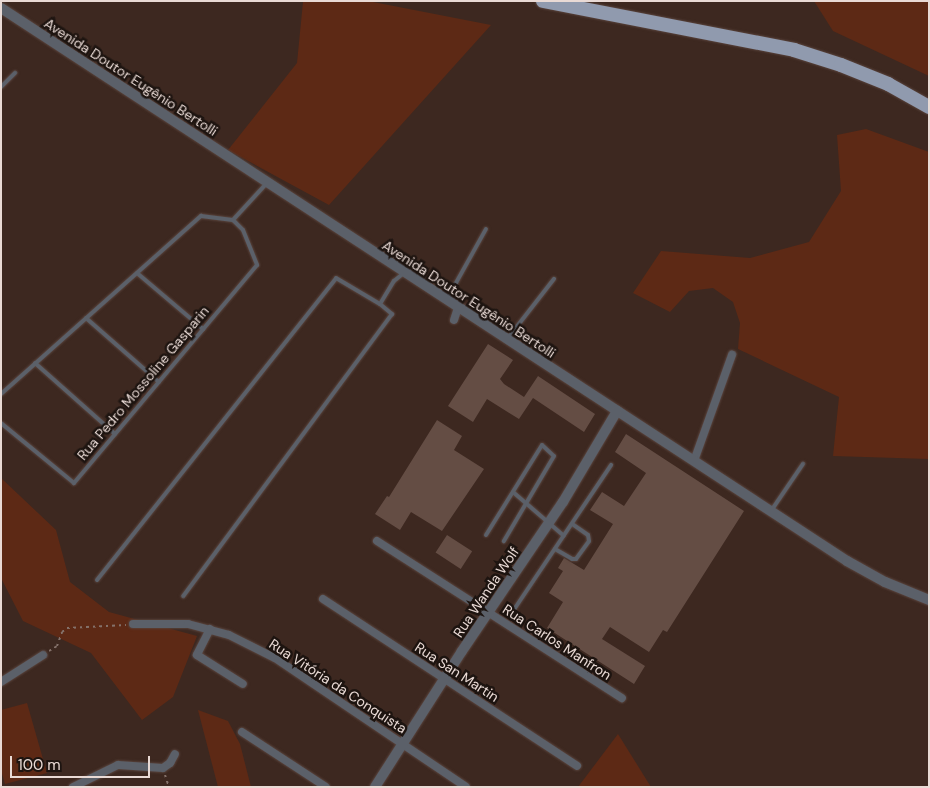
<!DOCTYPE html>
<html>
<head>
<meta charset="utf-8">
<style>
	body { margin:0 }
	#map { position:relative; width:930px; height:788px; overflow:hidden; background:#3d2820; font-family:"DM Sans",sans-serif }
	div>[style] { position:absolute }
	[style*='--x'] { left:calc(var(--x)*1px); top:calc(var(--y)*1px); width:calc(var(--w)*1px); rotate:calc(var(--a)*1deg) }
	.green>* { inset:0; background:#5d2915 }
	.building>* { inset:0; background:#644d44; transform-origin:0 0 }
	.path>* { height:2px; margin-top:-1px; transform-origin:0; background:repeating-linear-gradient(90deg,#84716a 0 2.5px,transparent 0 6.5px) }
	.roads { filter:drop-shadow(0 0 1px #59443d) drop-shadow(0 0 1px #59443d) }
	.service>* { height:4px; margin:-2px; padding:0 2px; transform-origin:2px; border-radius:2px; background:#5b6069 }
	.minor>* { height:8px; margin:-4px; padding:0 4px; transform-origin:4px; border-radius:4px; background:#5b6069 }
	.tertiary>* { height:10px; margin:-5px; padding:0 5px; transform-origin:5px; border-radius:5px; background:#5b6069 }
	.trunk>* { height:14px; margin:-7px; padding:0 7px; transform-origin:7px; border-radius:7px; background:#909aae }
	span { translate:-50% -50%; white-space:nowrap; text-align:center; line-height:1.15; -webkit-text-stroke:5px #1d1410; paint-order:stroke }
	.street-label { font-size:14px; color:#e9dad5 }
	.frame { position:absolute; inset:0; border:2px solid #e9dad5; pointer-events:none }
	.scale { position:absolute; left:10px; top:756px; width:140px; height:22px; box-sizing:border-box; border:2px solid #e9dad5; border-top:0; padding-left:6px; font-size:15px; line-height:18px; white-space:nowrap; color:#e9dad5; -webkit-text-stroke:4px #1d1410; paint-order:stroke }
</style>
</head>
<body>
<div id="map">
	<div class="green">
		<div style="clip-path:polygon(368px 1px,491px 25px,329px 205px,228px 150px,297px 63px,303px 2px)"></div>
		<div style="clip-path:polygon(814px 1px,929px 1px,929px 76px,833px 31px)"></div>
		<div style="clip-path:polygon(866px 129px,929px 152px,929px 459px,833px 456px,839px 397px,738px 349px,740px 323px,733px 302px,713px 288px,689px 291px,670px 312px,633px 293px,661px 251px,750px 258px,809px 242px,841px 191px,837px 135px)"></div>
		<div style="clip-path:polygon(1px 478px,56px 530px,70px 582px,109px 612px,197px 636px,173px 697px,142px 720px,91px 653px,23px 621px,1px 578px)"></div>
		<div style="clip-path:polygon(27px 703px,47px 773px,5px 784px,1px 770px,1px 710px)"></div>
		<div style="clip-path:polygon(198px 710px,228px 721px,240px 744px,251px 787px,218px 787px)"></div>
		<div style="clip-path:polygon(618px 734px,651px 787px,578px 787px)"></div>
	</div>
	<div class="building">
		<div style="clip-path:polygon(488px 344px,513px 360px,500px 379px,504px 384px,524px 397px,538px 376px,595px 414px,584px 432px,533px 398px,519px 419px,487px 399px,473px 422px,448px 406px)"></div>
		<div style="clip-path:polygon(437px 420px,462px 436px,454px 450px,484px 469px,442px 531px,411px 512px,400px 530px,375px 514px,387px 496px,389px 497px)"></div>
		<div style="clip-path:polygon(626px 434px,744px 511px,667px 632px,663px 630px,649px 652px,610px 627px,602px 639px,645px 666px,634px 684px,547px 628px,563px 602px,549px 593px,563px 571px,558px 568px,564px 558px,584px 570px,613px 524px,590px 510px,602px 492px,624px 506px,646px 473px,615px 452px)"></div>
		<div style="left:447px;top:535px;width:30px;height:21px;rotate:33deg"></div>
	</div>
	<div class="path">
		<div style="--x:49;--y:651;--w:9;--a:-32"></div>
		<div style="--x:57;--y:646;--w:15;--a:-70"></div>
		<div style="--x:62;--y:632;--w:6;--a:-39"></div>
		<div style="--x:67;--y:628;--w:59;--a:-2.9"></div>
		<div style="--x:165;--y:775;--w:13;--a:72"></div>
	</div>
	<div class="roads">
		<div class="service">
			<div style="--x:1;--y:87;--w:20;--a:-45"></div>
			<div style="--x:233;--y:220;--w:50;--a:-47.4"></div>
			<div style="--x:137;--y:273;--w:87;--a:40.3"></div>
			<div style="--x:447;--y:299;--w:80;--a:-60.9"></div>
			<div style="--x:380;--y:304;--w:27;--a:-59"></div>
			<div style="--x:394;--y:281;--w:13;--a:-39"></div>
			<div style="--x:86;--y:318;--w:97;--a:41.2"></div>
			<div style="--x:508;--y:338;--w:75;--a:-52.1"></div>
			<div style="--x:35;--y:363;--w:107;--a:41.6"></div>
			<div style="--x:1;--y:394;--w:268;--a:-41.7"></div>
			<div style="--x:201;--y:216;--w:32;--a:7"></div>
			<div style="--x:233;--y:220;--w:14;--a:45"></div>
			<div style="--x:243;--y:230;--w:38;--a:68"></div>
			<div style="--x:257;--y:265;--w:285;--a:130"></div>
			<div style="--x:74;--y:483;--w:94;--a:-140.6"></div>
			<div style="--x:513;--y:492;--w:67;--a:40.8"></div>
			<div style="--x:771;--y:511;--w:57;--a:-55.8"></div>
			<div style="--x:486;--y:535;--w:106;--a:-58.1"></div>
			<div style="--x:542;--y:445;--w:16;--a:43"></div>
			<div style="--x:554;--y:456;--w:99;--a:120.5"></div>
			<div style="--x:555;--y:549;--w:20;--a:30"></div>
			<div style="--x:572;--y:559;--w:4;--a:0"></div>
			<div style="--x:576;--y:559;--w:22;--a:-54"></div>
			<div style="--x:589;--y:541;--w:6;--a:-99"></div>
			<div style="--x:588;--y:535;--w:19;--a:-145"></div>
			<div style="--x:97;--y:580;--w:385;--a:-51.6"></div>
			<div style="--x:336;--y:278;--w:51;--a:30.6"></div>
			<div style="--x:380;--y:304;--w:16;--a:40"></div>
			<div style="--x:392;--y:314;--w:351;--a:126.5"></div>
			<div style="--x:513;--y:611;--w:176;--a:-56.1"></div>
		</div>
		<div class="minor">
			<div style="--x:454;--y:320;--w:13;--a:-72"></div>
			<div style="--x:694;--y:461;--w:113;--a:-70.3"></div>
			<div style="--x:377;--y:541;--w:291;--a:32.7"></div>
			<div style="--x:323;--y:599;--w:304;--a:33.3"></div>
			<div style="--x:133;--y:624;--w:55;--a:0"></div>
			<div style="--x:188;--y:624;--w:42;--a:15"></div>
			<div style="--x:229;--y:635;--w:51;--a:26.6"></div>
			<div style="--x:275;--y:658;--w:230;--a:34"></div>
			<div style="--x:210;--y:629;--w:29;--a:117"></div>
			<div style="--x:197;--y:655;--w:54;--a:32.2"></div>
			<div style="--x:1;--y:682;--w:50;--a:-32.7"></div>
			<div style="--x:242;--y:732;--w:100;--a:33.2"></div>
			<div style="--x:73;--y:787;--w:50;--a:-26.1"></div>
			<div style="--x:118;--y:765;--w:45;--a:3.8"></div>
			<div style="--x:163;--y:768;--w:9;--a:-36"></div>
			<div style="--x:170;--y:763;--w:10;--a:-61"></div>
		</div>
		<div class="tertiary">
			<div style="--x:1;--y:8;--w:1011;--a:33.17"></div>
			<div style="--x:847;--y:561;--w:43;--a:28.9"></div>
			<div style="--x:885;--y:582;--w:48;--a:22.2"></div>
			<div style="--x:375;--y:787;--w:161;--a:-57.4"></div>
			<div style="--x:462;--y:651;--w:180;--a:-55.9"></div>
			<div style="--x:563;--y:502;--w:106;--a:-59.3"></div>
		</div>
		<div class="trunk">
			<div style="--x:543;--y:1;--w:256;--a:11"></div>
			<div style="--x:794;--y:50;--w:49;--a:17.7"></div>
			<div style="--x:841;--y:65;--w:51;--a:22"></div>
			<div style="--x:888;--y:84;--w:47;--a:29.3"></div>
		</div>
	</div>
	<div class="street-label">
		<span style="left:131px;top:77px;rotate:33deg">Avenida Doutor Eugênio Bertolli</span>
		<span style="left:469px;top:299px;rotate:33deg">Avenida Doutor Eugênio Bertolli</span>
		<span style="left:143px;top:383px;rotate:-50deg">Rua Pedro Mossoline Gasparin</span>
		<span style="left:486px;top:592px;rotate:-56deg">Rua Wanda Wolf</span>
		<span style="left:557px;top:642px;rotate:33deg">Rua Carlos Manfron</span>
		<span style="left:457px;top:672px;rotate:33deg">Rua San Martin</span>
		<span style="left:338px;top:686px;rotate:33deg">Rua Vitória da Conquista</span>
	</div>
	<div class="frame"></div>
	<div class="scale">100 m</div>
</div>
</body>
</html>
